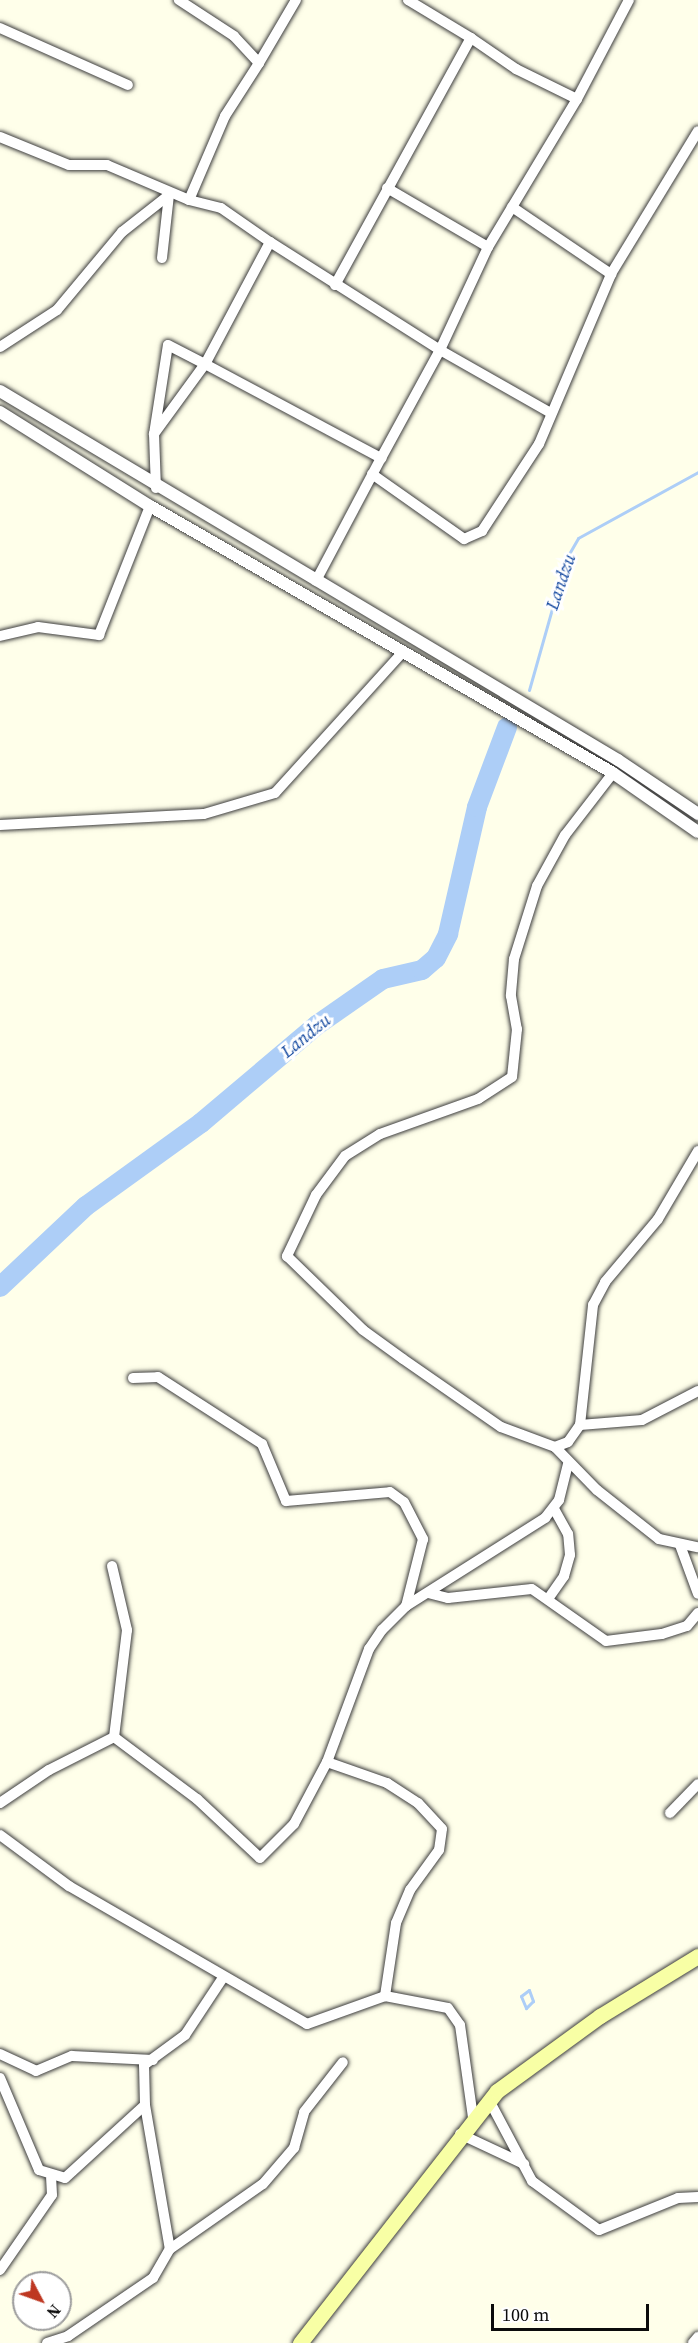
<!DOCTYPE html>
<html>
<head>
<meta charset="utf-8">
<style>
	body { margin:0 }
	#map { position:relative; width:698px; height:2343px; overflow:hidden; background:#ffffea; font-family:"Source Serif 4",serif }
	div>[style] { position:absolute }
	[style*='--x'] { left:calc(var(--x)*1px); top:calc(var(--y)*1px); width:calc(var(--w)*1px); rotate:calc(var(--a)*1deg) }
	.stream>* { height:3px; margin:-1.5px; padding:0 1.5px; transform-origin:1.5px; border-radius:1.5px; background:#adcef7 }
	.river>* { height:20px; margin:-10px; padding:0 10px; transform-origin:10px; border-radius:10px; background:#adcef7 }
	.roads { filter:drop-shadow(0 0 2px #3e3e3e) drop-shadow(0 0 2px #3e3e3e) }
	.minor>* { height:10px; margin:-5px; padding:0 5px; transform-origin:5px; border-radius:5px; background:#fff }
	.tertiary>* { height:12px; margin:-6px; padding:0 6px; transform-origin:6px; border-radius:6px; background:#fff }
	.secondary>* { height:15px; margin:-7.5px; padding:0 7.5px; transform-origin:7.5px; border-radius:7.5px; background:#f8ffa5 }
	span { translate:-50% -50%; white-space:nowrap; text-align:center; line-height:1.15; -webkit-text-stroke:6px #fff; paint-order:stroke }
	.water-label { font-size:18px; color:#13489f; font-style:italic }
	.north { position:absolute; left:12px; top:2271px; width:60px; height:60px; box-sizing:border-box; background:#fff; border:2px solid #9d9d9d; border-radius:50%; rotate:131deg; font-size:16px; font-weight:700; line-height:24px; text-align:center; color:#0b0b0b }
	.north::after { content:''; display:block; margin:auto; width:21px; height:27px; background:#be3721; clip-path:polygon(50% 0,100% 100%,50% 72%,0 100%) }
	.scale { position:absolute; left:491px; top:2304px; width:158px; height:27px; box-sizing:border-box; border:3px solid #0b0b0b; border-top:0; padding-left:8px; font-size:18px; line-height:21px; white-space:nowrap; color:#0b0b0b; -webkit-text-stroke:4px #fff; paint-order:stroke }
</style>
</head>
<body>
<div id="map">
	<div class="stream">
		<div style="--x:529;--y:690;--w:136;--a:-74.2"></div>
		<div style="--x:566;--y:559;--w:24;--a:-60"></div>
		<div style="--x:578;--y:538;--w:137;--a:-28.8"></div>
		<div style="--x:529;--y:1990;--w:12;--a:70"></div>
		<div style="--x:533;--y:2001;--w:10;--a:135"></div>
		<div style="--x:526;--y:2008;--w:13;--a:-113"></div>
		<div style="--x:521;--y:1996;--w:10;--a:-37"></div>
	</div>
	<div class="river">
		<div style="--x:0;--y:1287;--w:118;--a:-43.3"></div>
		<div style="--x:86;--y:1206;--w:142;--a:-35.8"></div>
		<div style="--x:201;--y:1123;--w:152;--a:-40.2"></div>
		<div style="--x:317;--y:1025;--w:80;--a:-34.9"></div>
		<div style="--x:383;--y:979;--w:40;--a:-13"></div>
		<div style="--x:422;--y:970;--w:18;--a:-41"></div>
		<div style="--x:436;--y:958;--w:27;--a:-63"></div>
		<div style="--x:448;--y:934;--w:130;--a:-77.1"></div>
		<div style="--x:477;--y:807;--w:85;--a:-69.4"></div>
	</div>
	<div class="roads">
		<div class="minor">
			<div style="--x:408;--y:0;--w:74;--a:31.1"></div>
			<div style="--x:0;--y:28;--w:140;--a:24"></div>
			<div style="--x:259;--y:63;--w:73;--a:-59.6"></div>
			<div style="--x:577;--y:99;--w:112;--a:-62.3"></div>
			<div style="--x:0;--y:137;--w:74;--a:22.1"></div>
			<div style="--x:69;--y:165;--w:38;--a:0"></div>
			<div style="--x:107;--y:165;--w:89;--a:23.1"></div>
			<div style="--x:189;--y:200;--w:91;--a:-66.8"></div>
			<div style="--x:225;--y:116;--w:63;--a:-57.3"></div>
			<div style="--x:259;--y:63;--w:37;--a:-133"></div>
			<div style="--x:234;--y:36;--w:66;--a:-146.8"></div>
			<div style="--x:387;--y:188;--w:117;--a:30.3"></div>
			<div style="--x:189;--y:200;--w:33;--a:14"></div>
			<div style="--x:221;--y:208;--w:60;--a:34.8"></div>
			<div style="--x:270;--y:242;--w:138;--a:118"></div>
			<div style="--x:205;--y:364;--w:200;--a:28.1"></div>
			<div style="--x:381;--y:458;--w:139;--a:117.9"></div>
			<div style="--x:512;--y:207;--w:120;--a:34.1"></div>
			<div style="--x:270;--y:242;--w:201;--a:32.4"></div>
			<div style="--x:440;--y:350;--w:123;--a:118.6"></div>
			<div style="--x:162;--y:258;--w:63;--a:-83.7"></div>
			<div style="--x:335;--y:285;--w:282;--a:-61.2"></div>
			<div style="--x:471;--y:38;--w:55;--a:34.6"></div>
			<div style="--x:516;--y:69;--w:68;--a:26.2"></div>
			<div style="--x:577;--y:99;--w:173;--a:121"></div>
			<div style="--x:488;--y:247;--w:114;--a:115"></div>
			<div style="--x:440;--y:350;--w:128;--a:29.6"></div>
			<div style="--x:0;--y:347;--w:68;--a:-33"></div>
			<div style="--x:57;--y:310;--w:102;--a:-50.2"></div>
			<div style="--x:122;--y:232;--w:60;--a:-38.2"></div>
			<div style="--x:154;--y:434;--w:90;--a:-81.1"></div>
			<div style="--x:168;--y:345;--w:42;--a:27.2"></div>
			<div style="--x:205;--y:364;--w:87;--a:126.1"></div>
			<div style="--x:154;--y:434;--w:54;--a:87.9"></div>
			<div style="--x:372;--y:474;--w:113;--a:35.2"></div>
			<div style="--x:464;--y:539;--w:20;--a:-24"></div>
			<div style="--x:482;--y:531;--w:104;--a:-56.8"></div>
			<div style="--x:539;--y:444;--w:185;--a:-67"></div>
			<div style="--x:611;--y:274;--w:167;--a:-58.7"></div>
			<div style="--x:0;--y:636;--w:39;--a:-13"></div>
			<div style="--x:38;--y:627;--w:62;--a:7.5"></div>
			<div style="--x:99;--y:635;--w:139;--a:-68.4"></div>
			<div style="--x:613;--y:773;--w:78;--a:127.7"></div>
			<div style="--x:565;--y:835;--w:58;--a:118.8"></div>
			<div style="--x:537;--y:886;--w:77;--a:107.5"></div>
			<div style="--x:514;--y:959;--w:37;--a:95"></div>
			<div style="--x:511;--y:996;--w:34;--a:80"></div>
			<div style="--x:517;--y:1029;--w:48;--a:95.9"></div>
			<div style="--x:512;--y:1077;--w:40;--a:147.1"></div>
			<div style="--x:478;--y:1099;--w:104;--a:160.3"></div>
			<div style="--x:380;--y:1134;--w:41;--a:147.8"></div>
			<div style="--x:345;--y:1156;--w:49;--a:126.6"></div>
			<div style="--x:316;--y:1195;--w:68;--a:115.4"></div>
			<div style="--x:287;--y:1256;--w:106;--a:44.2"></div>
			<div style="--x:363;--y:1330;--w:49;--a:35.9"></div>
			<div style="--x:403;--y:1359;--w:119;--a:34.8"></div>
			<div style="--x:501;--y:1427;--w:58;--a:20.3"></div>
			<div style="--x:555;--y:1447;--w:60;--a:45.7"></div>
			<div style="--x:597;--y:1490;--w:79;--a:38.3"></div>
			<div style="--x:659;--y:1539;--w:40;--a:12"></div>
			<div style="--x:0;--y:825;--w:204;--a:-3.1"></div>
			<div style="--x:204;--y:814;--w:74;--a:-16.5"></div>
			<div style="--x:275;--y:793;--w:190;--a:-47.8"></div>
			<div style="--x:133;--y:1378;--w:25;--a:-2"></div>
			<div style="--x:158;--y:1377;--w:124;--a:32.8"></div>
			<div style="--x:262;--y:1444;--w:62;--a:67.2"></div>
			<div style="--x:286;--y:1501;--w:104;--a:-4.9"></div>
			<div style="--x:390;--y:1492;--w:17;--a:36"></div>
			<div style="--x:404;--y:1502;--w:42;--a:62.8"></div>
			<div style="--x:423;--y:1539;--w:69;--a:104.2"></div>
			<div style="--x:580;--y:1425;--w:62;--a:-4.6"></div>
			<div style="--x:642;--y:1420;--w:63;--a:-27.4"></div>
			<div style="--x:555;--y:1447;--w:14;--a:-21"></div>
			<div style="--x:568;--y:1442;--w:21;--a:-55"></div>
			<div style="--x:580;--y:1425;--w:121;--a:-83.8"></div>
			<div style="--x:593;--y:1305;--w:26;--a:-62"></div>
			<div style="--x:605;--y:1282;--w:82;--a:-49.9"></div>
			<div style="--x:658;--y:1219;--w:79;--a:-59.5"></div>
			<div style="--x:680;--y:1545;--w:52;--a:69.8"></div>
			<div style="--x:112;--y:1566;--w:66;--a:76.8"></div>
			<div style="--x:127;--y:1630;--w:108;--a:96.9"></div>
			<div style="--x:428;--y:1593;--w:21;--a:14"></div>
			<div style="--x:448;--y:1598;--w:84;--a:-6.1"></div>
			<div style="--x:532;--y:1589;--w:90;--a:35.1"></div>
			<div style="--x:606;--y:1641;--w:56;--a:-7.1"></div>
			<div style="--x:662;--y:1634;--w:26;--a:-18"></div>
			<div style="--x:687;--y:1626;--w:17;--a:-50"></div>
			<div style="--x:548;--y:1599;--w:28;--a:-55"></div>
			<div style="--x:564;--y:1576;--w:22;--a:-74"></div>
			<div style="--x:570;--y:1555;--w:21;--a:-95"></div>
			<div style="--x:568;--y:1534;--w:29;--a:-119"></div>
			<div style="--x:327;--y:1762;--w:64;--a:19.3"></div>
			<div style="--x:387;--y:1783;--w:37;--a:33"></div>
			<div style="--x:418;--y:1803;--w:35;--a:47"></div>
			<div style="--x:442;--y:1829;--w:21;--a:98"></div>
			<div style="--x:439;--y:1850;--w:49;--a:125.9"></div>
			<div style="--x:410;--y:1890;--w:36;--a:113"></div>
			<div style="--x:396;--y:1923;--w:74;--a:98.6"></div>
			<div style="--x:0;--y:1803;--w:59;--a:-34"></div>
			<div style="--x:49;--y:1770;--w:73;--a:-26.9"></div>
			<div style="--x:114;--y:1737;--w:104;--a:36.8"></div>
			<div style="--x:197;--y:1799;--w:86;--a:43.1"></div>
			<div style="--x:260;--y:1858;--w:48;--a:-45"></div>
			<div style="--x:294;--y:1824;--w:70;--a:-62"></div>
			<div style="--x:327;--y:1762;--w:121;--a:-69.6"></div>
			<div style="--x:369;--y:1649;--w:23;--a:-56"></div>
			<div style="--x:382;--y:1630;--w:34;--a:-45"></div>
			<div style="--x:406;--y:1606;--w:165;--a:-32.3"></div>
			<div style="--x:545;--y:1518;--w:23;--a:-52"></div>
			<div style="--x:559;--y:1500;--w:38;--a:-76"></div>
			<div style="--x:670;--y:1813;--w:40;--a:-46"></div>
			<div style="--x:0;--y:1835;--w:86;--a:36.5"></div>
			<div style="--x:69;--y:1886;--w:275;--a:30.1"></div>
			<div style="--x:307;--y:2024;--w:83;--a:-19.7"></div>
			<div style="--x:385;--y:1996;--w:64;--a:10.8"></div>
			<div style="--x:448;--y:2008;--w:21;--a:55"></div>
			<div style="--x:460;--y:2025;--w:94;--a:82"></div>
			<div style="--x:0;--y:2054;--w:40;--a:25"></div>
			<div style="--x:36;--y:2071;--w:39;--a:-23"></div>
			<div style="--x:72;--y:2056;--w:81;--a:2.8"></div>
			<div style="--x:0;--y:2078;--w:100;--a:67"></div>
			<div style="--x:39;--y:2170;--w:27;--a:17"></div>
			<div style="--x:65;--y:2178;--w:108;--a:-42.4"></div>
			<div style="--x:145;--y:2105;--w:40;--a:-91.4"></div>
			<div style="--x:144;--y:2065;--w:51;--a:-36.2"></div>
			<div style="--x:185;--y:2035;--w:67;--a:-56.5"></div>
			<div style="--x:489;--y:2100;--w:92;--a:62"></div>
			<div style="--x:532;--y:2181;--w:83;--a:36.2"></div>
			<div style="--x:599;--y:2230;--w:85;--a:-22.1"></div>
			<div style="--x:678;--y:2198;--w:20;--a:-3"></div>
			<div style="--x:145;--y:2105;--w:146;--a:80.2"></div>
			<div style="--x:460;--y:2134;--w:71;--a:25.1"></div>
			<div style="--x:0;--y:2270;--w:91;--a:-55.3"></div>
			<div style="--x:52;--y:2195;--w:17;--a:-93"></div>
			<div style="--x:47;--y:2343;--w:22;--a:-18"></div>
			<div style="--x:68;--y:2336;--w:103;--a:-34.3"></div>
			<div style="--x:153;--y:2278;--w:34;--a:-60"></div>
			<div style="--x:170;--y:2249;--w:113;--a:-35"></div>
			<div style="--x:263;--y:2184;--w:48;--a:-49.3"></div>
			<div style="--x:294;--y:2148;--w:37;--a:-74"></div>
			<div style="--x:304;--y:2112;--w:63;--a:-52"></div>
			<div style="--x:693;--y:2343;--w:8;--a:-50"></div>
		</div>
		<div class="tertiary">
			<div style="--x:0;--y:391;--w:720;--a:30.84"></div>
			<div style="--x:618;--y:760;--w:97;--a:34"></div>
			<div style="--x:0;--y:412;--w:177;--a:32.1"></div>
			<div style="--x:150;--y:506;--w:534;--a:29.97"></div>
			<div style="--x:613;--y:773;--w:103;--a:34.8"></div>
		</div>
		<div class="secondary">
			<div style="--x:300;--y:2343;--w:320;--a:-52"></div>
			<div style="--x:497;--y:2091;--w:127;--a:-36.1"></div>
			<div style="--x:600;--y:2016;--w:115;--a:-31.5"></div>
		</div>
	</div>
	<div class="water-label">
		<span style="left:561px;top:582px;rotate:-71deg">Landzu</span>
		<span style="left:306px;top:1036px;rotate:-39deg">Landzu</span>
	</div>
	<div class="north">N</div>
	<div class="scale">100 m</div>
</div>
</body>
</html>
